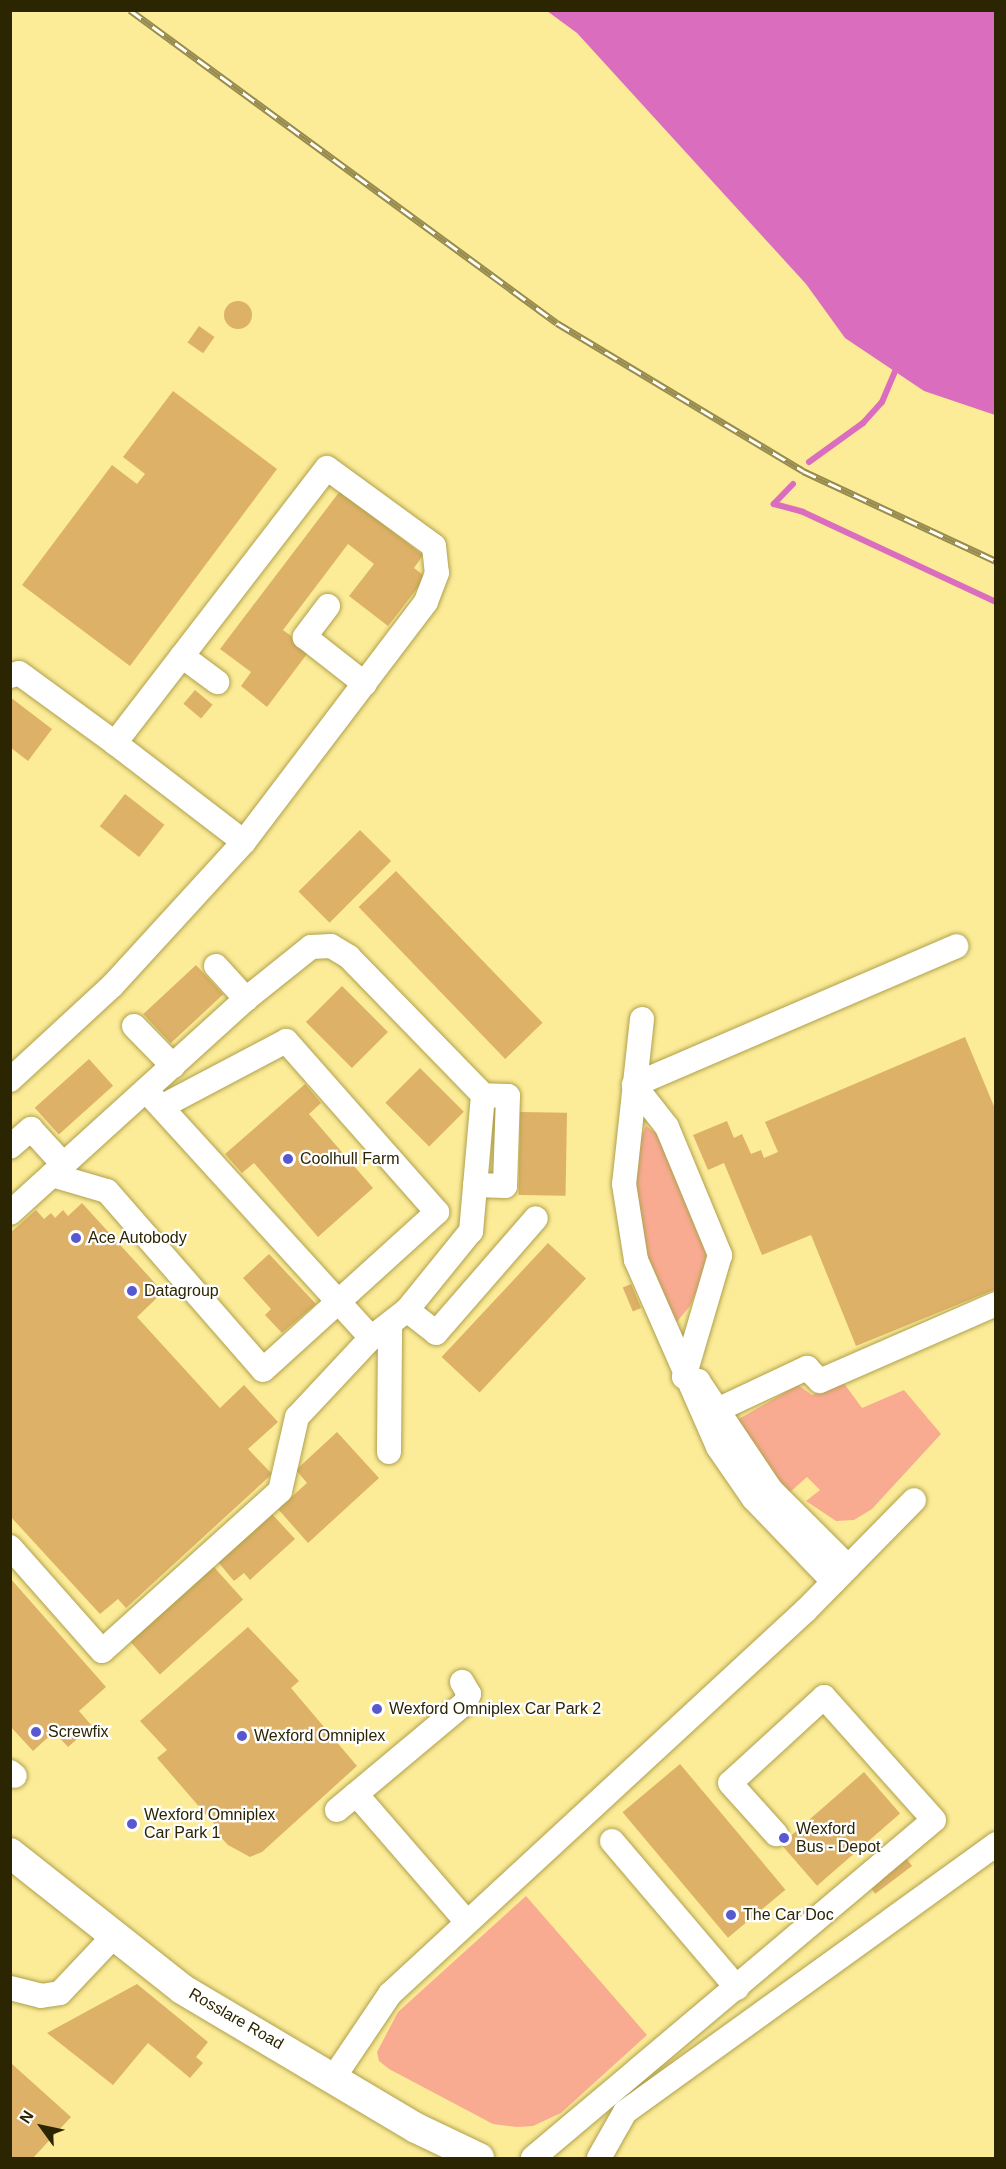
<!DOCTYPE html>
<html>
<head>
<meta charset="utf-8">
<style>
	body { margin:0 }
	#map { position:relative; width:1006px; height:2169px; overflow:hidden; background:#fcec98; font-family:Arial,sans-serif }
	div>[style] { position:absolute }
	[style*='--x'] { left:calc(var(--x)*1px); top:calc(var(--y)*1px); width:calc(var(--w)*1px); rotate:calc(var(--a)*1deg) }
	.green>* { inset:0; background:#f9ab92 }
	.water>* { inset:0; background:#db6dbe }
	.stream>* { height:6px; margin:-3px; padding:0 3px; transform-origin:3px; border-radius:3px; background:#db6dbe }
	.building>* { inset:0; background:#deb168; transform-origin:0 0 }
	.round { border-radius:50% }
	.roads { filter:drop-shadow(0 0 2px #b0a04d) drop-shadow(0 0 2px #b0a04d) }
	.minor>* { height:24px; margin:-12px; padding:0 12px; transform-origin:12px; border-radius:12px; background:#fff }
	.major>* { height:30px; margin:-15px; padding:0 15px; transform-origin:15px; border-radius:15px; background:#fff }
	.rail>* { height:7px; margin-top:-3.5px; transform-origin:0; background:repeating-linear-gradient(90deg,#fff 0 14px,#978b4f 0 28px); box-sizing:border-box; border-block:2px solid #978b4f }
	.dots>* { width:16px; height:16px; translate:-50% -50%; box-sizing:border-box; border:3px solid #fff; border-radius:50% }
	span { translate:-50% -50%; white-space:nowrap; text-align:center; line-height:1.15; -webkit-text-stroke:4.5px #fff; paint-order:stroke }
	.poi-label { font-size:16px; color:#2c2502 }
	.left { translate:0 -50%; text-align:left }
	.street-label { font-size:16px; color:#2c2502 }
	.frame { position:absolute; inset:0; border:12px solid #2c2502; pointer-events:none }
	.north { position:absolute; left:12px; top:2097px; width:60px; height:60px; -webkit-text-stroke:4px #fff; paint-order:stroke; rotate:303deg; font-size:16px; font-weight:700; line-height:24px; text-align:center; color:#2c2502 }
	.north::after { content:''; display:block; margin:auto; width:21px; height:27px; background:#2c2502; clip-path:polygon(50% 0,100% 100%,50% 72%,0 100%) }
</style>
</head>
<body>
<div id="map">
	<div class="green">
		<div style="clip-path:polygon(646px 1126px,657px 1134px,708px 1249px,703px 1277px,690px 1306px,675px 1324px,641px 1248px,635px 1205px,637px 1146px)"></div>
		<div style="clip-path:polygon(843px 1382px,862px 1408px,904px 1390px,941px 1434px,872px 1509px,854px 1520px,836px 1521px,806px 1501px,820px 1490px,807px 1477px,790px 1492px,771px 1475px,737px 1420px,798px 1385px,812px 1395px)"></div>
		<div style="clip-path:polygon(526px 1896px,647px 2035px,561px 2113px,533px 2126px,517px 2127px,493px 2124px,389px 2069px,379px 2061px,377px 2052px,398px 2012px)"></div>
	</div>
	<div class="water">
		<div style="clip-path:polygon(547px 11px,995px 11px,995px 415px,924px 391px,845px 338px,806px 284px,577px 33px)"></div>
	</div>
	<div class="stream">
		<div style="--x:809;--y:462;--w:67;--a:-35.8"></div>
		<div style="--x:863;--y:423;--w:28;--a:-48"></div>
		<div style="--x:882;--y:402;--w:33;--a:-67"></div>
		<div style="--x:793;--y:484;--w:28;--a:134"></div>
		<div style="--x:774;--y:504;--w:30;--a:15"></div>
		<div style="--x:803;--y:512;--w:213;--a:25"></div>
	</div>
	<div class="building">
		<div class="round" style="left:224px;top:301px;width:28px;height:28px"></div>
		<div style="left:199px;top:326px;width:19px;height:20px;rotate:35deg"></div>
		<div style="clip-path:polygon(173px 391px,277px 469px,130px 666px,22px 585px,112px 465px,137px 484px,145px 474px,123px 457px)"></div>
		<div style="clip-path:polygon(340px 491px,423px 555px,414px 568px,426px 577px,388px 626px,349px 596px,374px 564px,348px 544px,283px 630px,310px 650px,267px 707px,241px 686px,251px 672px,220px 649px)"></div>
		<div style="left:195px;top:690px;width:23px;height:18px;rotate:40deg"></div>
		<div style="clip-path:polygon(10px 697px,52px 729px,28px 761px,10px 747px)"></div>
		<div style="left:125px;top:794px;width:50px;height:41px;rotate:38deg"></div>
		<div style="left:360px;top:830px;width:44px;height:87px;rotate:45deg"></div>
		<div style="left:396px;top:871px;width:211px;height:52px;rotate:46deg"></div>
		<div style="left:196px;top:965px;width:40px;height:72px;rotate:47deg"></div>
		<div style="left:342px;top:986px;width:65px;height:51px;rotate:45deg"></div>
		<div style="clip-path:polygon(965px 1037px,996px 1111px,996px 1289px,856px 1346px,811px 1235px,762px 1255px,724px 1163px,708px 1170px,693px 1135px,727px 1121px,734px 1138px,742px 1134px,751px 1154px,761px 1150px,764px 1158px,778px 1152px,765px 1122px)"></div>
		<div style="left:89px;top:1059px;width:36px;height:73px;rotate:48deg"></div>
		<div style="left:420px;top:1068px;width:62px;height:49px;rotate:45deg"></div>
		<div style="clip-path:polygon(305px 1084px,321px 1103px,309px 1114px,373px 1188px,318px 1237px,254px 1163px,242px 1173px,225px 1154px)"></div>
		<div style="left:520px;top:1112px;width:47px;height:83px;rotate:1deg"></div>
		<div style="clip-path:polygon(82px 1203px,163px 1292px,137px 1317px,220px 1408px,244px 1385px,278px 1422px,248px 1449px,272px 1474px,126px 1608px,118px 1599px,100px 1614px,10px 1516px,10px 1233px,36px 1210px,44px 1219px,51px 1213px,55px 1218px,63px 1210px,68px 1216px)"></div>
		<div style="left:548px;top:1243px;width:52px;height:156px;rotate:43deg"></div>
		<div style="clip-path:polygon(269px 1254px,316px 1304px,282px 1333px,265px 1315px,271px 1309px,243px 1278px)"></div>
		<div style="left:631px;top:1284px;width:26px;height:9px;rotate:67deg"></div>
		<div style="clip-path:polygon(337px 1432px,379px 1478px,308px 1543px,278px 1509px,307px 1483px,296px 1470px)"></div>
		<div style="clip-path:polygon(272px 1514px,295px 1539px,250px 1580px,244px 1573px,234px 1581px,218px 1562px)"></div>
		<div style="left:213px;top:1566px;width:45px;height:112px;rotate:48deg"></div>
		<div style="clip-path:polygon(10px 1578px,106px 1687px,79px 1711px,92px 1726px,68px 1747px,54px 1732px,33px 1751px,10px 1726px)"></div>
		<div style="clip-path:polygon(248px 1627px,299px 1681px,291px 1688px,357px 1766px,262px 1852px,250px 1857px,228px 1845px,212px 1828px,215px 1825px,157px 1758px,167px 1750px,140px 1721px)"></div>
		<div style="left:680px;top:1764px;width:164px;height:75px;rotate:50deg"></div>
		<div style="left:864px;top:1772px;width:55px;height:110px;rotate:49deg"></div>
		<div style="left:906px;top:1858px;width:10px;height:46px;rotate:53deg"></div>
		<div style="clip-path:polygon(137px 1984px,208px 2042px,196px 2057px,203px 2063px,190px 2078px,148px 2043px,113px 2085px,47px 2033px)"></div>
		<div style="clip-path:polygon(12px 2064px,71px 2117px,33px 2158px,10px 2158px)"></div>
	</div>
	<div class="roads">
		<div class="minor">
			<div style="--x:328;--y:606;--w:39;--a:127"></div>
			<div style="--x:305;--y:637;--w:76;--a:38.1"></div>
			<div style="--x:182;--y:656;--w:44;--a:36.6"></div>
			<div style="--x:10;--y:676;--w:9;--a:-18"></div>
			<div style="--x:19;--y:673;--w:119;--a:36.1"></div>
			<div style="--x:216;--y:966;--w:45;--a:47.7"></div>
			<div style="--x:642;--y:1019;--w:166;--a:96.2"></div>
			<div style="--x:624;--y:1184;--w:77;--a:81"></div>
			<div style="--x:636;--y:1260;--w:204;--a:66.3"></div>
			<div style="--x:718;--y:1447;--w:63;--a:55.3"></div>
			<div style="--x:754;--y:1499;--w:115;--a:46.1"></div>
			<div style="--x:134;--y:1026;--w:56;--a:45.7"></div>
			<div style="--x:10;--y:1080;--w:139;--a:-42.7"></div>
			<div style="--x:112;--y:986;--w:195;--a:-47.5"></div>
			<div style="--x:244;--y:842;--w:163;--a:-142.5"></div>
			<div style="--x:115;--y:743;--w:347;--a:-52.4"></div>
			<div style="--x:327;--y:468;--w:132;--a:36.1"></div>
			<div style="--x:434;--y:546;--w:27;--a:84"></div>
			<div style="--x:437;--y:573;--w:31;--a:111"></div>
			<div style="--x:426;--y:602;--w:301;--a:127.2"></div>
			<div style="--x:634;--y:1085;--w:53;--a:51.8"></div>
			<div style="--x:667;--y:1127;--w:139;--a:67.5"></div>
			<div style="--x:720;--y:1255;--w:127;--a:106.4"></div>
			<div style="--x:684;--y:1377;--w:15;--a:16"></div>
			<div style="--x:698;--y:1381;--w:131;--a:56.2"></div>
			<div style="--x:771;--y:1490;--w:109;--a:45"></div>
			<div style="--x:634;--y:1085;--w:351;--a:-23.3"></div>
			<div style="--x:152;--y:1097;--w:326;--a:47.7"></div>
			<div style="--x:10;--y:1147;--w:28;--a:-41"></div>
			<div style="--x:31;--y:1129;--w:49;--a:47.5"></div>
			<div style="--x:52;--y:1175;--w:57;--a:16.2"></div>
			<div style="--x:107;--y:1191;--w:237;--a:48.9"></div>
			<div style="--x:263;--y:1370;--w:235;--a:-42.2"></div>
			<div style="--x:437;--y:1212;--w:228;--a:-131.4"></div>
			<div style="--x:286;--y:1041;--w:141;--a:152.2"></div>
			<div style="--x:475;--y:1185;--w:30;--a:2"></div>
			<div style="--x:505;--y:1186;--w:90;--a:-88.1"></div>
			<div style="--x:508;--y:1096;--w:25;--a:-178"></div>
			<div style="--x:10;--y:1213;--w:319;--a:-42.2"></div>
			<div style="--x:246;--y:999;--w:83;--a:-38.7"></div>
			<div style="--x:311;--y:947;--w:20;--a:-3"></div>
			<div style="--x:331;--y:946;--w:21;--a:31"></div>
			<div style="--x:349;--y:957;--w:192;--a:45.8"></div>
			<div style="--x:483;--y:1095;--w:137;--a:95"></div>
			<div style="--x:471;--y:1231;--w:102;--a:129"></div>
			<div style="--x:407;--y:1310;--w:46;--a:142.1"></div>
			<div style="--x:371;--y:1338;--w:108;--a:133.1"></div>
			<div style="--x:297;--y:1417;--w:76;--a:102.9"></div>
			<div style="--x:280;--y:1491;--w:239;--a:138"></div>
			<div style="--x:102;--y:1651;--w:139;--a:-131.5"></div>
			<div style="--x:407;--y:1310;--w:37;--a:38"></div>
			<div style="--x:436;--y:1333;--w:152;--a:-49"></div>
			<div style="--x:715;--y:1411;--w:102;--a:-25.1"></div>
			<div style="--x:807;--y:1368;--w:18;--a:45"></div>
			<div style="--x:820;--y:1381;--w:192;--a:-23.6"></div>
			<div style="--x:389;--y:1452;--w:126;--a:-89.5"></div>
			<div style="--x:10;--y:1772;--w:6;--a:39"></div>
			<div style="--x:356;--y:1794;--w:169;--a:49.1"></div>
			<div style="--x:337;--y:1810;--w:167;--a:-39.9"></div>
			<div style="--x:465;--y:1703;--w:10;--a:-66"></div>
			<div style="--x:469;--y:1694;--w:14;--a:-120"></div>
			<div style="--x:612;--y:1841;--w:193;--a:49.6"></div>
			<div style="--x:10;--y:1988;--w:32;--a:14"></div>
			<div style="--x:41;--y:1996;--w:19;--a:-9"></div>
			<div style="--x:60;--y:1993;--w:77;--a:-46.6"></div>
			<div style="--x:334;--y:2077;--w:100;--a:-56"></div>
			<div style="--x:390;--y:1994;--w:566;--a:-42.71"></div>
			<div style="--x:806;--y:1610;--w:154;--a:-45.5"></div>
			<div style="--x:533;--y:2158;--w:524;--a:-40.13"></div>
			<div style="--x:934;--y:1820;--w:165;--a:-131.8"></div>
			<div style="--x:824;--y:1697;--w:127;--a:137.5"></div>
			<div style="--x:730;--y:1783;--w:69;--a:48"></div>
			<div style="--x:599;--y:2158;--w:53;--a:-60.5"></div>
			<div style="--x:625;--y:2112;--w:458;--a:-35.8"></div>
		</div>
		<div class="major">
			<div style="--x:10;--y:1853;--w:219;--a:38.3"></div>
			<div style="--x:182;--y:1989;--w:272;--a:30.7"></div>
			<div style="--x:416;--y:2128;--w:70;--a:25.5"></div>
		</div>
	</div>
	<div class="rail">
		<div style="--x:130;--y:10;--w:529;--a:36.24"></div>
		<div style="--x:557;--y:323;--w:287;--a:31"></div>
		<div style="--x:803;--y:471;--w:213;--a:25"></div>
	</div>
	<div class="dots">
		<div style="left:288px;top:1159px;background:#5858d0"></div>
		<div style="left:76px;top:1238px;background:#5858d0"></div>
		<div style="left:132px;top:1291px;background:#5858d0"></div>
		<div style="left:377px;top:1709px;background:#5858d0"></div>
		<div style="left:36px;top:1732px;background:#5858d0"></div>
		<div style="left:242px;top:1736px;background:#5858d0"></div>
		<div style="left:132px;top:1824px;background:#5858d0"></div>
		<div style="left:784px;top:1838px;background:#5858d0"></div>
		<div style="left:731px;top:1915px;background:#5858d0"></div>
	</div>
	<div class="poi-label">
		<span class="left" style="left:300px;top:1159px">Coolhull Farm</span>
		<span class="left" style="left:88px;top:1238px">Ace Autobody</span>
		<span class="left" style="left:144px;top:1291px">Datagroup</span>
		<span class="left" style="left:389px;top:1709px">Wexford Omniplex Car Park 2</span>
		<span class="left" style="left:48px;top:1732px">Screwfix</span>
		<span class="left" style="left:254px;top:1736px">Wexford Omniplex</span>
		<span class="left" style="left:144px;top:1824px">Wexford Omniplex<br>Car Park 1</span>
		<span class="left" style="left:796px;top:1838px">Wexford<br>Bus - Depot</span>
		<span class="left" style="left:743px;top:1915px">The Car Doc</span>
	</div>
	<div class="street-label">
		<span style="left:236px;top:2019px;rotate:30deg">Rosslare Road</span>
	</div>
	<div class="frame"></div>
	<div class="north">N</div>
</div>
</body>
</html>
